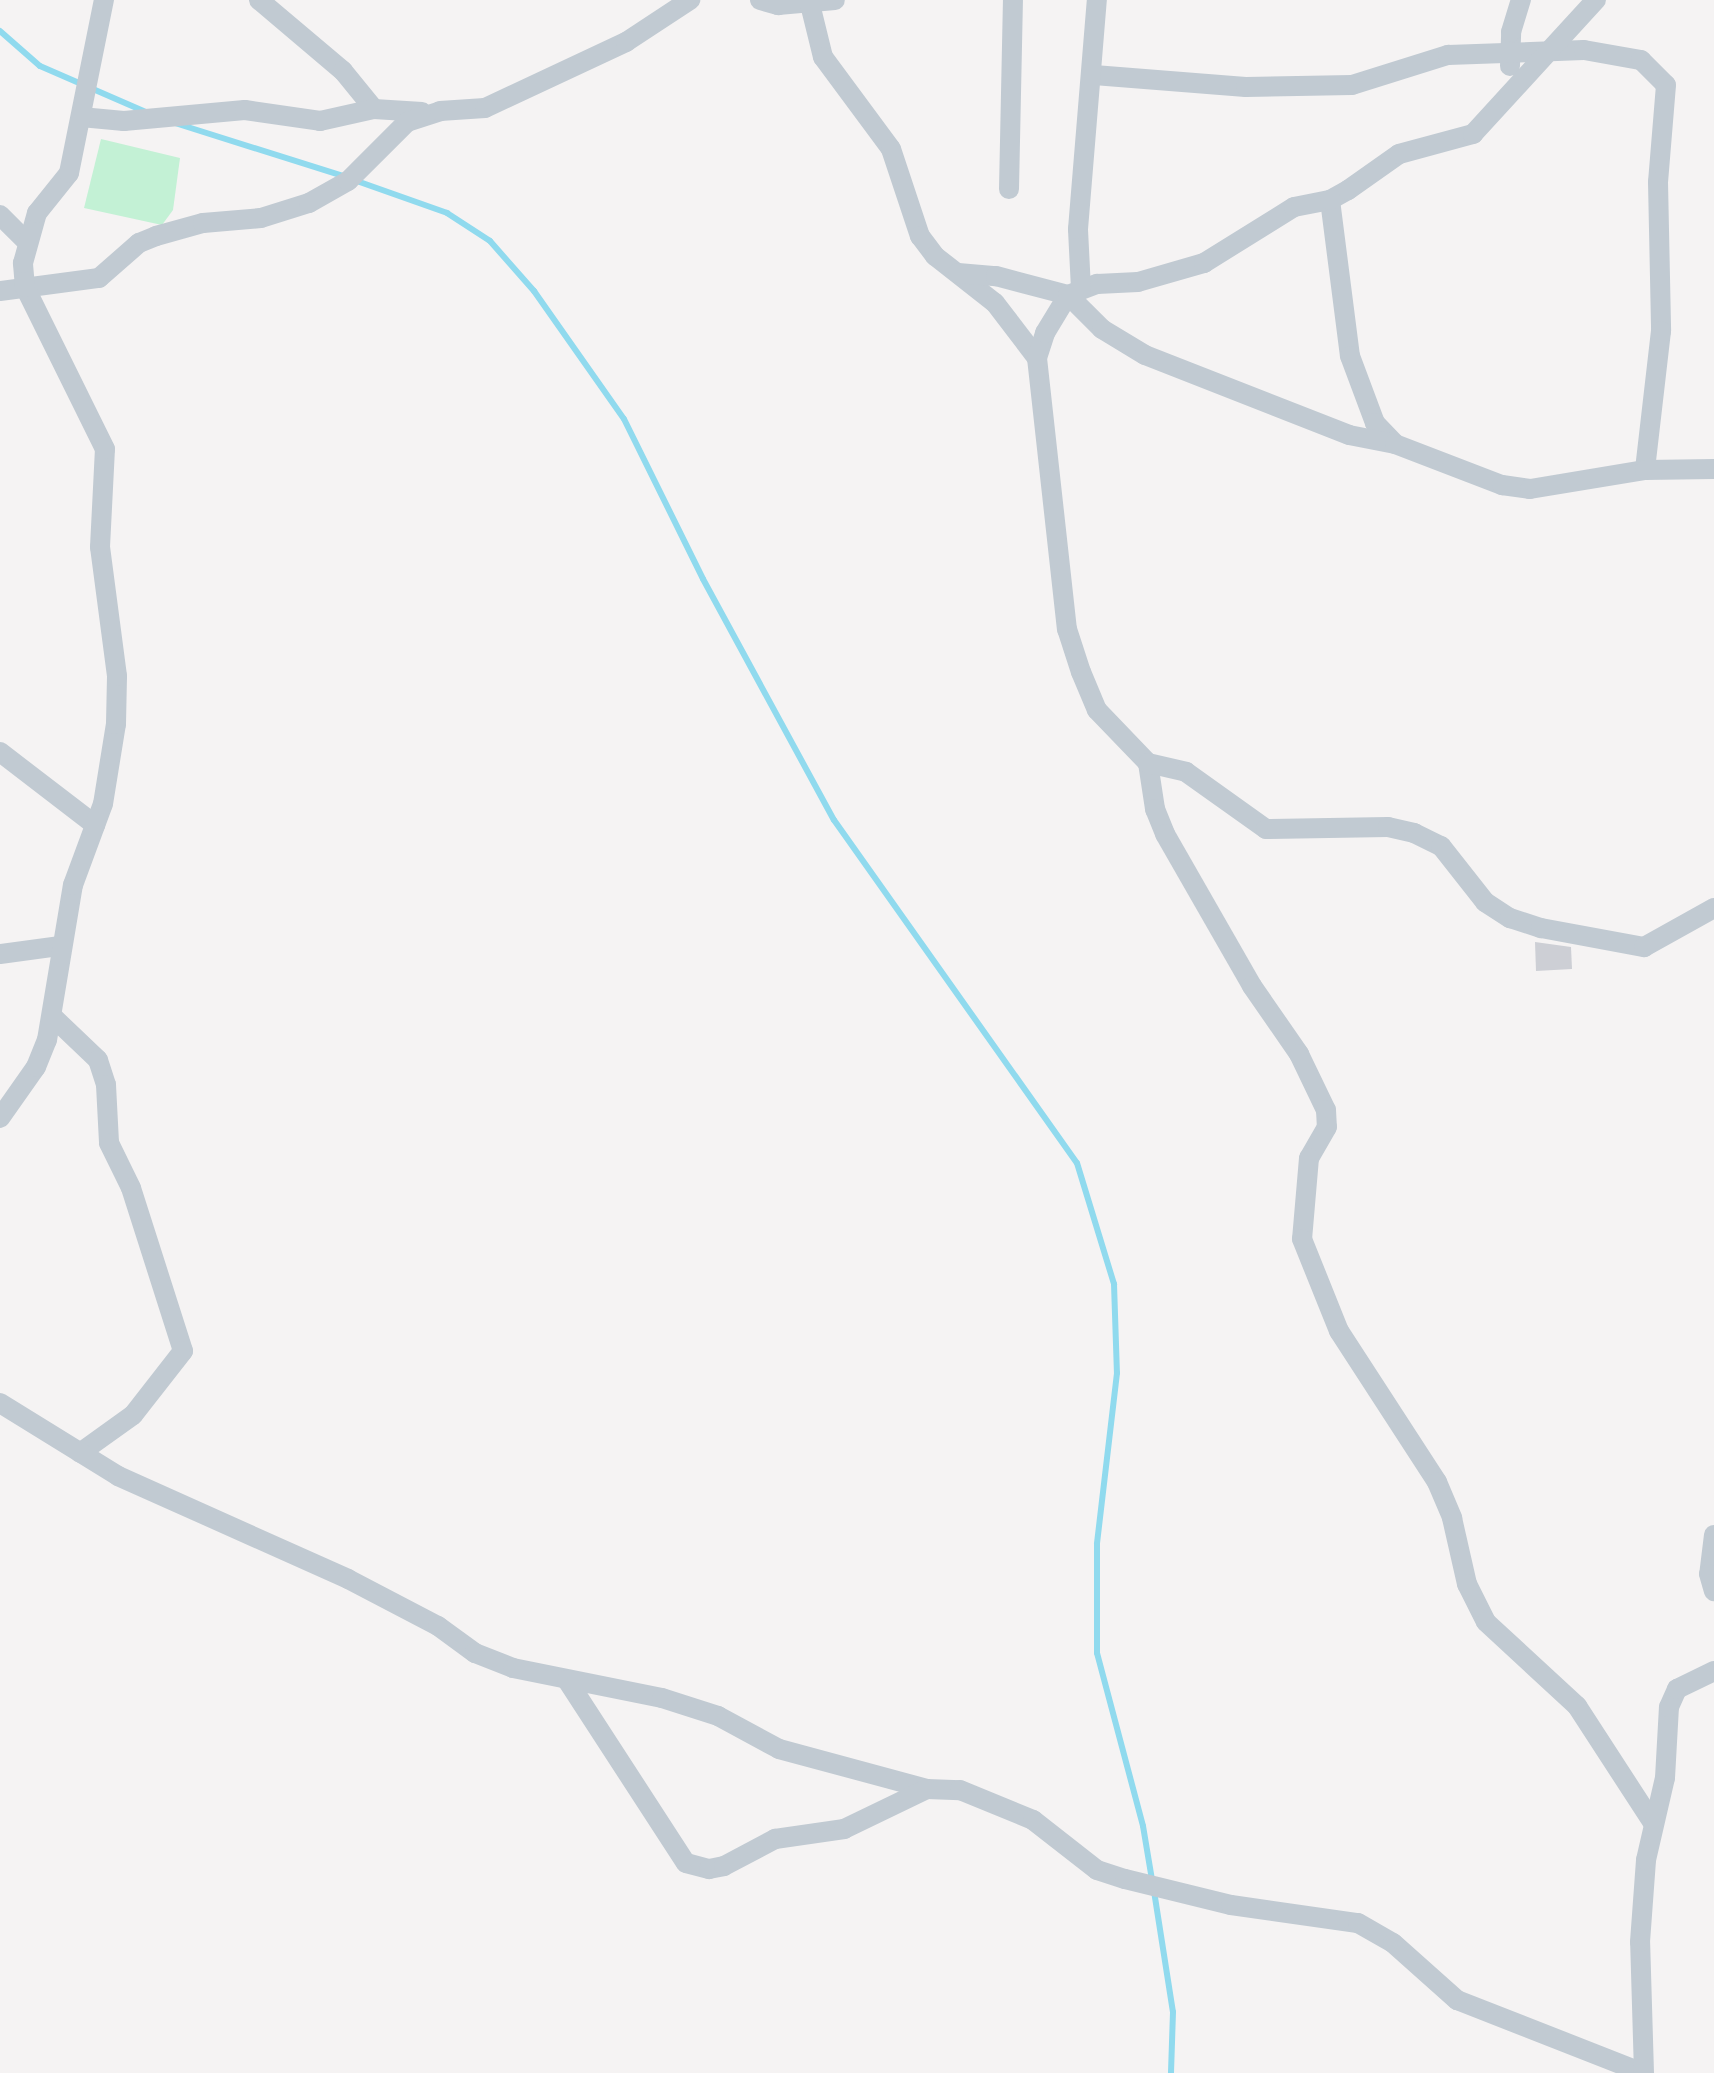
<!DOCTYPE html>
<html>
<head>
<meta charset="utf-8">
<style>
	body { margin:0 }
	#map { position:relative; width:1714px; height:2073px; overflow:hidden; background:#f5f3f3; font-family:"Fira Sans",sans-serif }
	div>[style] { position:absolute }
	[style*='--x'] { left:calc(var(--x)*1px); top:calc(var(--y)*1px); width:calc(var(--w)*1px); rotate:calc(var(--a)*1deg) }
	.green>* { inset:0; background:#c3f1d5 }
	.stream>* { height:6px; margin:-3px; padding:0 3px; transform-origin:3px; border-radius:3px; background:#90daee }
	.building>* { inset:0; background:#cdcfd5 }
	.street>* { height:20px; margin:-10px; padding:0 10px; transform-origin:10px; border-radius:10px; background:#c1cad2 }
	span { translate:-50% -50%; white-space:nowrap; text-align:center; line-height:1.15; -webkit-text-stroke:6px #fff; paint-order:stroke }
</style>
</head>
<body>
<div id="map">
	<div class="green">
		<div style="clip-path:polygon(101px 139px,180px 158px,173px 210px,162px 225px,84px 208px)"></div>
	</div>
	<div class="stream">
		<div style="--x:0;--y:31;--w:53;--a:41.2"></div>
		<div style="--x:40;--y:66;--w:116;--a:23.5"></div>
		<div style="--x:175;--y:123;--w:176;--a:17.5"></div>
		<div style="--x:354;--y:180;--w:99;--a:19.5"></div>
		<div style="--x:447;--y:213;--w:51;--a:33.1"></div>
		<div style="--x:490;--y:241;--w:67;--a:48.7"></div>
		<div style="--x:534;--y:291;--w:156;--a:54.9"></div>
		<div style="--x:624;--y:419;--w:178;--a:63.7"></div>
		<div style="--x:703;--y:579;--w:274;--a:61.5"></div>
		<div style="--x:834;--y:820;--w:420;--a:54.7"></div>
		<div style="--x:1077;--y:1163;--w:127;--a:73"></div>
		<div style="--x:1114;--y:1284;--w:89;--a:88.1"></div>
		<div style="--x:1117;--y:1373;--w:172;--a:96.7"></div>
		<div style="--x:1097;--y:1544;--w:109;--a:90"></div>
		<div style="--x:1097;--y:1653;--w:179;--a:75.1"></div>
		<div style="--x:1143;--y:1826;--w:55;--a:80.5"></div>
		<div style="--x:1154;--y:1891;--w:122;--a:81.1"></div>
		<div style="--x:1173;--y:2012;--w:61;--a:91.9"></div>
	</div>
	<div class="building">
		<div style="clip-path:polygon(1535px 942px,1571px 947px,1572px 969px,1536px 971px)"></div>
	</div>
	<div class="street">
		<div style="--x:259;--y:0;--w:110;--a:40.2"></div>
		<div style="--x:343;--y:71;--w:49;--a:50.8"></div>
		<div style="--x:374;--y:109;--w:48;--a:3.6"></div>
		<div style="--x:760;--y:0;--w:19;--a:16"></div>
		<div style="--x:778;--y:5;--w:57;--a:-5"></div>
		<div style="--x:809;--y:0;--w:59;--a:76.2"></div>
		<div style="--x:823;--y:57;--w:114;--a:53.5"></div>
		<div style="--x:891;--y:149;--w:92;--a:71.6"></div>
		<div style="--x:920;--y:236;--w:25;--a:53"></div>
		<div style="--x:935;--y:256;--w:76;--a:38.1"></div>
		<div style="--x:995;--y:303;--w:69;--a:52.6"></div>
		<div style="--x:1037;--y:358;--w:273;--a:83.7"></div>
		<div style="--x:1067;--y:629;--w:45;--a:72"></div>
		<div style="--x:1081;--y:672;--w:41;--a:67.2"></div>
		<div style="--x:1097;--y:710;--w:74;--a:46.1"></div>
		<div style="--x:1148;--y:763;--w:47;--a:81.3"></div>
		<div style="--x:1155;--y:809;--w:27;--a:68"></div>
		<div style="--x:1165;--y:834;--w:175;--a:60.2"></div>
		<div style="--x:1252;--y:986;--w:83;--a:55.3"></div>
		<div style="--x:1299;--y:1054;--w:62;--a:64.3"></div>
		<div style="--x:1326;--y:1110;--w:17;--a:87"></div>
		<div style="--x:1327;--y:1127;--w:36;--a:120"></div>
		<div style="--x:1309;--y:1158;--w:81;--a:94.9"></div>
		<div style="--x:1302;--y:1239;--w:99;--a:68.1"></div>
		<div style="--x:1339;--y:1331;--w:180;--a:57"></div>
		<div style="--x:1437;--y:1482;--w:39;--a:67"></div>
		<div style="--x:1452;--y:1518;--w:68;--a:77.2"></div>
		<div style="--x:1467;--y:1584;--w:42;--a:63.4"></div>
		<div style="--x:1486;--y:1622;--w:124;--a:42.7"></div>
		<div style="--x:1577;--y:1706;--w:140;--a:57"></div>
		<div style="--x:1510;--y:66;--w:34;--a:-88"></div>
		<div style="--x:1511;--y:32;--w:34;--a:-73"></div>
		<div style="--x:1094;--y:75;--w:152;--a:4.5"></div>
		<div style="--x:1246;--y:87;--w:106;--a:-1.1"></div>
		<div style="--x:1352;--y:85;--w:101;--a:-17.4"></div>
		<div style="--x:1448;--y:55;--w:136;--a:-2.1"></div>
		<div style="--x:1584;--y:50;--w:58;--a:10"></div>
		<div style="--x:1641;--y:60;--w:35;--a:45"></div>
		<div style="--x:1666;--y:85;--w:97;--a:94.7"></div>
		<div style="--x:1658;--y:182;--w:149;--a:88.8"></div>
		<div style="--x:1661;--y:331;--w:140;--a:96.6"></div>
		<div style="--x:81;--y:117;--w:43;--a:5.3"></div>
		<div style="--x:124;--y:121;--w:121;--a:-5.2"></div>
		<div style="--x:245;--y:110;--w:76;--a:8.3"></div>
		<div style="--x:320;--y:121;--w:55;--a:-12.5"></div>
		<div style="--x:1009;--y:189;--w:189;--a:-88.8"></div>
		<div style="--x:1330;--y:200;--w:157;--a:82.7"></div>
		<div style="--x:1350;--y:356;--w:72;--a:69.5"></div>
		<div style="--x:1375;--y:423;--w:29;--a:46"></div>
		<div style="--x:0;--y:215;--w:35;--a:45"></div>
		<div style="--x:958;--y:273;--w:38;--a:5"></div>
		<div style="--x:996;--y:276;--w:74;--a:14.8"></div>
		<div style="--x:1068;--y:295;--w:31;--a:-21"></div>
		<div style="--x:1097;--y:284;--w:41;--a:-2.8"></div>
		<div style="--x:1138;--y:282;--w:69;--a:-16.1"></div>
		<div style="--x:1204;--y:263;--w:106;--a:-31.9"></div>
		<div style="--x:1294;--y:207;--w:37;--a:-11"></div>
		<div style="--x:1330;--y:200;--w:21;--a:-29"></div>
		<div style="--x:1348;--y:190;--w:62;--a:-35.2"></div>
		<div style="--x:1399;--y:154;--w:77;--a:-15.1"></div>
		<div style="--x:1473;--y:134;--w:182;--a:-47.5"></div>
		<div style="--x:1081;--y:289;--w:60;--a:-92.9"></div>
		<div style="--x:1078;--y:229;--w:230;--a:-85.3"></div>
		<div style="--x:0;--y:291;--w:100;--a:-7.5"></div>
		<div style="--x:99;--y:278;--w:53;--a:-41.2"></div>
		<div style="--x:139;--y:243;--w:18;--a:-22"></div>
		<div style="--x:156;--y:236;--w:49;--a:-15.5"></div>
		<div style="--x:203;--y:223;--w:58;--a:-4.9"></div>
		<div style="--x:261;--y:218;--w:50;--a:-17.4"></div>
		<div style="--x:309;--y:203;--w:45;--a:-29.4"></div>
		<div style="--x:348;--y:181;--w:83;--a:-45"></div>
		<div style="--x:407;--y:122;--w:35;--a:-18"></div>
		<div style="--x:440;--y:111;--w:45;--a:-3.8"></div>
		<div style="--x:485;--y:108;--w:156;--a:-25.1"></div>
		<div style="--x:626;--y:42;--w:77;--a:-33.3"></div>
		<div style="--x:1037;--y:358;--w:26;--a:-72"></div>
		<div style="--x:1045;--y:333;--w:44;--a:-58.8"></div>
		<div style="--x:1068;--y:295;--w:48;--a:45"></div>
		<div style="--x:1102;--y:329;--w:50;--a:31.2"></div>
		<div style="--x:1145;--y:355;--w:219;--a:21.4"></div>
		<div style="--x:1349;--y:435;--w:47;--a:11.1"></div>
		<div style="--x:1395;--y:444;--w:115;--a:21"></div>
		<div style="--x:1502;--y:485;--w:28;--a:8"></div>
		<div style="--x:1530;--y:489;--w:117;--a:-9.4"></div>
		<div style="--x:1645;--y:470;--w:69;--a:-0.8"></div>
		<div style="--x:0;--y:752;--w:120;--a:37.5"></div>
		<div style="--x:1148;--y:763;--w:39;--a:13"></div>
		<div style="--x:1186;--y:772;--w:98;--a:35.5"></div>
		<div style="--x:1266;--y:829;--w:122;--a:-0.9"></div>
		<div style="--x:1388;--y:827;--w:27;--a:13"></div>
		<div style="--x:1414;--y:833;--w:30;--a:26"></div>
		<div style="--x:1441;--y:846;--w:71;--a:51.8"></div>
		<div style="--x:1485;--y:902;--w:30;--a:33"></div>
		<div style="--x:1510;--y:918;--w:33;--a:18"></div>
		<div style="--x:1541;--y:928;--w:105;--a:10.5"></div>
		<div style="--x:1644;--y:947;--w:80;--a:-29.1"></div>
		<div style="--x:0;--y:954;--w:61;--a:-7.6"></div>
		<div style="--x:53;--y:1017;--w:62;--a:43.7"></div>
		<div style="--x:98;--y:1060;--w:26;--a:72"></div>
		<div style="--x:106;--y:1085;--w:58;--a:87"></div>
		<div style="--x:109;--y:1143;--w:50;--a:63.9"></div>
		<div style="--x:131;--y:1188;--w:171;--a:72.3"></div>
		<div style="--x:183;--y:1351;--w:81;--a:128"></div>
		<div style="--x:133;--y:1415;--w:65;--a:144.4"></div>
		<div style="--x:0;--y:1118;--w:62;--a:-54.8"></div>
		<div style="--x:36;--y:1067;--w:29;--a:-68"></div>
		<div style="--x:47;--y:1040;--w:157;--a:-80.5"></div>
		<div style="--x:73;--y:885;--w:86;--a:-69.7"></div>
		<div style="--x:103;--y:804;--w:81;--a:-80.8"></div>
		<div style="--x:116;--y:724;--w:48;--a:-88.8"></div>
		<div style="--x:117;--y:676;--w:130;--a:-97.5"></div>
		<div style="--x:100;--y:547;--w:98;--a:-87.1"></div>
		<div style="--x:105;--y:449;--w:181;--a:-116.3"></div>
		<div style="--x:25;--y:287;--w:24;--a:-95"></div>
		<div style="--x:23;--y:263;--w:52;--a:-74.4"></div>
		<div style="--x:37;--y:213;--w:51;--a:-51.3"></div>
		<div style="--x:69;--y:173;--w:177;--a:-78.6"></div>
		<div style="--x:0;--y:1403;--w:139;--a:31.7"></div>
		<div style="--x:118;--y:1476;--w:252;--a:24.1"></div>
		<div style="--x:348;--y:1579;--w:102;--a:27.6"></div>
		<div style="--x:438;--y:1626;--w:46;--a:36.1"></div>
		<div style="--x:475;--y:1653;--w:41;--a:21.5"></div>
		<div style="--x:513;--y:1668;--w:152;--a:11.4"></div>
		<div style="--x:662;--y:1698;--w:59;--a:17.8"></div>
		<div style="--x:718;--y:1716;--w:69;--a:28.4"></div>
		<div style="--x:779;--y:1749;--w:153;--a:15.1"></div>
		<div style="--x:927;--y:1789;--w:33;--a:2"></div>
		<div style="--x:960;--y:1790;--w:79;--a:22.3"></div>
		<div style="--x:1033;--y:1820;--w:81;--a:38"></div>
		<div style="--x:1097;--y:1870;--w:29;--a:18"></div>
		<div style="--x:1125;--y:1879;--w:109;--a:13.8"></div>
		<div style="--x:1231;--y:1905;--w:128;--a:8.1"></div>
		<div style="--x:1358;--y:1923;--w:40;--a:29.7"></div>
		<div style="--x:1393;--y:1943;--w:86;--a:41.7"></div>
		<div style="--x:1457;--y:2000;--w:200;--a:21.4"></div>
		<div style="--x:1714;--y:1535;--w:39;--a:97"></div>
		<div style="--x:1709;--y:1574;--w:18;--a:74"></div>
		<div style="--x:567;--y:1680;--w:218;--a:57"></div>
		<div style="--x:686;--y:1863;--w:24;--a:15"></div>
		<div style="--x:709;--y:1869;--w:15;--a:-11"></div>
		<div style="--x:724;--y:1866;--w:58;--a:-27.9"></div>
		<div style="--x:775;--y:1839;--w:70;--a:-8.2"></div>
		<div style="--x:844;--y:1829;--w:92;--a:-25.7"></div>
		<div style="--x:1644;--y:2073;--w:131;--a:-91.7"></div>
		<div style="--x:1640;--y:1942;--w:82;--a:-85.8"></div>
		<div style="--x:1646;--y:1860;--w:84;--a:-77"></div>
		<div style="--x:1665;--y:1778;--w:71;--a:-86.8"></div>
		<div style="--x:1669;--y:1707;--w:20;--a:-66"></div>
		<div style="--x:1677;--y:1689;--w:41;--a:-25.9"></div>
	</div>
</div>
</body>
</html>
